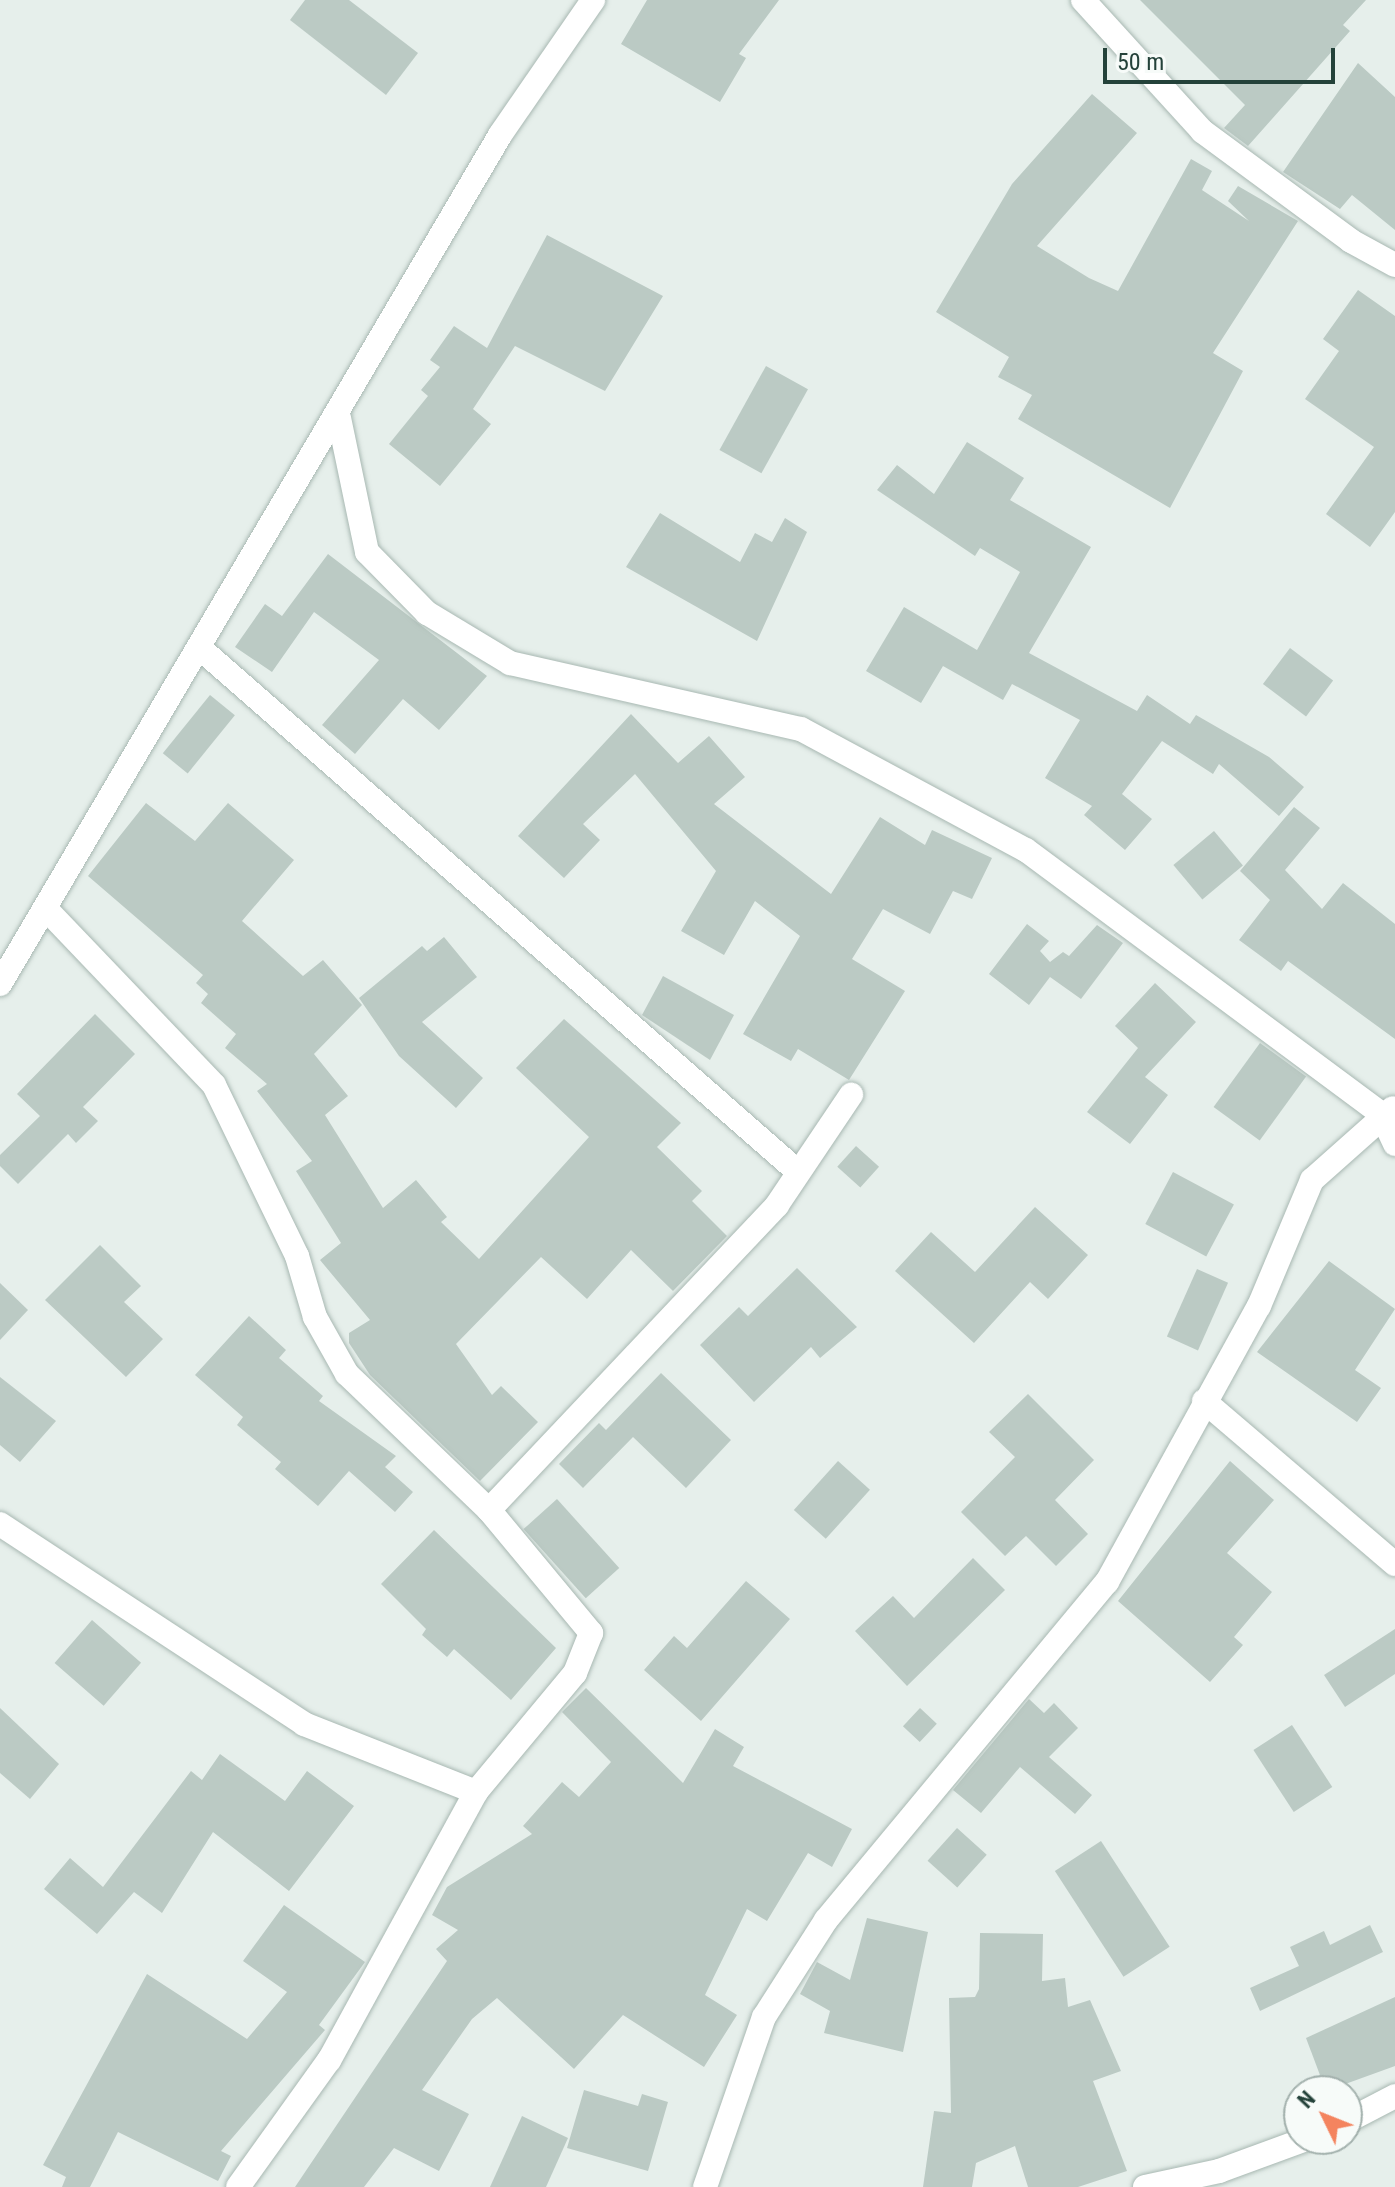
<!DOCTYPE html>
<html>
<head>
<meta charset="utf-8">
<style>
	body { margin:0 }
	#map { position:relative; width:1395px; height:2187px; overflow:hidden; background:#e6efeb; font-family:"Roboto Condensed",sans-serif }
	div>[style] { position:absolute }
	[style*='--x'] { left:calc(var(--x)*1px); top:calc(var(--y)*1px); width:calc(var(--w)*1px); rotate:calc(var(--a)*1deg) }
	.building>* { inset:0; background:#bbcac4; transform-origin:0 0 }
	.roads { filter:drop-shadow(0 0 2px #a8b8b2) drop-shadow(0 0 2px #a8b8b2) }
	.minor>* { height:24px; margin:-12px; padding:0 12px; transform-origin:12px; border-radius:12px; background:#fff }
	span { translate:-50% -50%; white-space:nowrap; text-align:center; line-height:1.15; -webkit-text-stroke:6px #f7fbf9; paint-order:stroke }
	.north { position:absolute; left:1283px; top:2075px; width:80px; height:80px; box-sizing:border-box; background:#f7fbf9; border:2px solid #a3b1ad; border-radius:50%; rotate:313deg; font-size:22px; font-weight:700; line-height:32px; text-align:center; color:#24423a }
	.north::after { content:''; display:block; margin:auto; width:28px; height:36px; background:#f4845f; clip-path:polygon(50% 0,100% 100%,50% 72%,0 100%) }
	.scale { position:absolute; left:1103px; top:48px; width:232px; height:36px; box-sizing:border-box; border:4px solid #24423a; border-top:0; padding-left:10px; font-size:24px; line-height:28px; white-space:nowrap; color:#24423a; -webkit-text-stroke:6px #f7fbf9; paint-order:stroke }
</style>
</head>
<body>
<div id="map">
	<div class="building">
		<div style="clip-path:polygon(305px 0,349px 0,418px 53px,386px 95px,290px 20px)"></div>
		<div style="clip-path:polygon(647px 0,779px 0,739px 54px,746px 58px,720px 102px,621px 44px)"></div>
		<div style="clip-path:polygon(1140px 0,1366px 0,1343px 25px,1350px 31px,1248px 146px,1224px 128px,1245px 105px)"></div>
		<div style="clip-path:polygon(1358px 63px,1395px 97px,1395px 230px,1352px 195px,1340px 209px,1283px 172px)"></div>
		<div style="clip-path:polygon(1092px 94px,1137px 133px,1037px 246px,1089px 278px,1118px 291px,1191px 159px,1212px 171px,1202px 190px,1249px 221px,1228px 201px,1238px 186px,1298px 221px,1213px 353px,1243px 371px,1170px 508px,1018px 419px,1032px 395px,998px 377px,1009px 357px,936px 312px,1012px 184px)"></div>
		<div style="clip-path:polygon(547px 235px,663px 296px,605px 391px,515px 346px,473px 409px,491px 424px,440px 486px,389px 444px,428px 396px,421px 390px,440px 367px,430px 360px,454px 326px,487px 348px)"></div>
		<div style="clip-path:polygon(1358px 290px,1395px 316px,1395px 512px,1370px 547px,1326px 514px,1374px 447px,1305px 399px,1339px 351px,1323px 339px)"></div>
		<div style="left:766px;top:366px;width:48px;height:96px;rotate:29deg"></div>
		<div style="clip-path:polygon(967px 442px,1024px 478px,1010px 500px,1091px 547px,1029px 653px,1137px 711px,1147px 695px,1190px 724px,1196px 715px,1269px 757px,1304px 787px,1279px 816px,1219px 764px,1213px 774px,1162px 741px,1122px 794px,1152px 819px,1125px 850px,1084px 815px,1092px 806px,1045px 778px,1080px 720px,1012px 684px,1003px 700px,943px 666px,921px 703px,866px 671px,904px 607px,977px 650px,1020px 572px,980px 548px,975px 556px,877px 490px,897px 465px,934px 494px)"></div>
		<div style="clip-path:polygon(660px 513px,740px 562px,755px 533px,772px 542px,785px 518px,807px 532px,757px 641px,626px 567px)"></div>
		<div style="clip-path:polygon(328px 554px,487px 676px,439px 730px,403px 699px,355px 754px,322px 725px,379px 660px,314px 612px,272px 672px,235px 647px,265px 604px,282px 616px)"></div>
		<div style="left:1290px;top:648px;width:54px;height:45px;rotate:37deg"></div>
		<div style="left:210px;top:695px;width:32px;height:75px;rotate:39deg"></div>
		<div style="clip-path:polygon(631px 714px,678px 763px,709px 736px,745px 777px,714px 804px,831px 894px,880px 817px,925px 845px,932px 830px,992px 858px,972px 899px,953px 891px,930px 934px,883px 909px,852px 959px,905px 991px,849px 1080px,798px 1049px,791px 1061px,743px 1034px,800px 936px,755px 901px,724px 955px,681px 931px,716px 871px,635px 774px,583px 824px,600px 840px,564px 878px,518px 836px)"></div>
		<div style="clip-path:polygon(146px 803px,195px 841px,228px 803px,294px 860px,242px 921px,303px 976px,323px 960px,362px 1005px,314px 1054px,348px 1096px,325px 1115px,383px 1208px,416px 1180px,447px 1217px,441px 1222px,479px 1259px,589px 1137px,516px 1068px,564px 1019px,681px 1123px,657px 1147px,702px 1191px,692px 1201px,727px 1236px,673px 1291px,631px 1250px,587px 1299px,541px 1257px,456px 1344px,492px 1395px,501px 1386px,538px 1422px,480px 1481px,370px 1375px,349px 1343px,349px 1333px,370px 1320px,320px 1260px,341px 1243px,296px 1171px,312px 1161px,257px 1091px,267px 1084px,225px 1048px,236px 1034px,201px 1003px,208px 994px,196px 983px,203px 975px,88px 876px)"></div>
		<div style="clip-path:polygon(1294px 807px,1320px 828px,1285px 870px,1322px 909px,1343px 883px,1395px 924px,1395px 1039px,1288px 961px,1281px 971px,1239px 940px,1270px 900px,1240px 871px)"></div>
		<div style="left:1214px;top:831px;width:45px;height:53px;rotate:50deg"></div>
		<div style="clip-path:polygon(1027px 924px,1049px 941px,1040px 951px,1050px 962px,1063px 952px,1069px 956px,1097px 925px,1123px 943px,1081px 999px,1050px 977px,1029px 1005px,989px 974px)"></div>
		<div style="clip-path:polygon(444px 937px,477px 977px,422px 1022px,483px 1078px,456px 1108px,399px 1056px,359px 998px,422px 946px,427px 951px)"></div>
		<div style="clip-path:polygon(663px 976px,734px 1015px,710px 1060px,642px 1015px)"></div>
		<div style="clip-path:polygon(1155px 983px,1196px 1022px,1145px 1077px,1168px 1095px,1130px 1144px,1087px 1112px,1138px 1048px,1115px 1026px)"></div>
		<div style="clip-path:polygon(95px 1014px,135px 1054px,83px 1107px,98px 1121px,76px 1143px,68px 1134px,18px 1184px,0 1166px,0 1155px,40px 1116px,17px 1094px)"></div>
		<div style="left:1260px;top:1043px;width:57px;height:79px;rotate:36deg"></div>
		<div style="left:856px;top:1146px;width:31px;height:28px;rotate:42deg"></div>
		<div style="left:1173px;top:1172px;width:69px;height:59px;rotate:28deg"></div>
		<div style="clip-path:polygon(1035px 1207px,1088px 1255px,1048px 1299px,1030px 1282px,974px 1343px,895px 1271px,931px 1232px,975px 1272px)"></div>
		<div style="clip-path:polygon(100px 1245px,141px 1286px,124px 1302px,163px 1339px,126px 1377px,45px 1300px)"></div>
		<div style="clip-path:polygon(1329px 1261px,1395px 1309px,1355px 1370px,1381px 1388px,1357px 1422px,1257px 1352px)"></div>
		<div style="clip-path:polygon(797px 1268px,857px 1327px,820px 1358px,811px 1347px,754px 1402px,700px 1345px,739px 1307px,748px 1316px)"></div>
		<div style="left:1197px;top:1269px;width:34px;height:74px;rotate:24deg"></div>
		<div style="clip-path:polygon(0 1283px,28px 1310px,0 1340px)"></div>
		<div style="clip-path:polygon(249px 1316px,286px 1350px,279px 1358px,323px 1396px,319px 1401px,396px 1456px,385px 1467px,413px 1492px,395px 1512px,349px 1471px,318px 1506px,275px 1469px,281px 1462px,237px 1425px,243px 1417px,195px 1375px)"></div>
		<div style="clip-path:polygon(661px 1373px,731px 1440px,686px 1488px,633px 1437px,583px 1488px,559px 1464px,599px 1423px,606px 1430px)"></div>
		<div style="clip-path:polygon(0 1377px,56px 1421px,20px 1462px,0 1445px)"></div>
		<div style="clip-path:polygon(1028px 1394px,1094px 1460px,1055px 1500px,1088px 1534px,1056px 1566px,1026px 1536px,1005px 1556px,961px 1512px,1015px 1457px,989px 1432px)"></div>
		<div style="left:838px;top:1461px;width:43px;height:66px;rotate:42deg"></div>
		<div style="clip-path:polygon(1230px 1461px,1274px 1500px,1227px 1553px,1272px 1592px,1234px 1637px,1243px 1645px,1210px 1682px,1118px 1601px)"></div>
		<div style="left:557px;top:1499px;width:93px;height:45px;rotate:48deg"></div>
		<div style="clip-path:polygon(434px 1530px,556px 1648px,511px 1700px,454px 1649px,447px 1657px,422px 1635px,426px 1629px,381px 1584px)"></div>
		<div style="clip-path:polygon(973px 1558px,1005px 1590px,907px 1686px,855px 1631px,893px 1596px,914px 1618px)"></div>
		<div style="clip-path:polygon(746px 1581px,790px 1619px,701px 1721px,644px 1670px,674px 1636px,687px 1648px)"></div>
		<div style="left:92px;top:1620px;width:65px;height:57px;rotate:41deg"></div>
		<div style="clip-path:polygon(1395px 1629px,1395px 1674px,1345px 1707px,1324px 1675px)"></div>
		<div style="clip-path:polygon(586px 1688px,683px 1783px,715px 1729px,744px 1747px,733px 1766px,852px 1829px,832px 1867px,808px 1853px,767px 1921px,747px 1909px,705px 1995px,737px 2015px,704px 2067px,623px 2015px,574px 2069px,497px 1998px,472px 2019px,422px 2090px,469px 2114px,439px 2171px,394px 2148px,364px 2187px,295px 2187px,447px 1961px,436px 1949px,458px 1930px,432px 1915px,447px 1887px,532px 1834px,523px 1826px,562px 1782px,579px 1797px,611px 1762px,562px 1712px)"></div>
		<div style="clip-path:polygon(1029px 1699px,1044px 1713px,1054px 1703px,1078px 1728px,1049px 1757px,1092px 1795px,1075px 1814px,1020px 1767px,981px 1813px,953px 1790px)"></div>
		<div style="clip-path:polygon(0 1708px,59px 1764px,30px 1799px,0 1773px)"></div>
		<div style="left:920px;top:1708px;width:23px;height:25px;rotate:43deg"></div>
		<div style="left:1292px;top:1725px;width:74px;height:46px;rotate:57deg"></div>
		<div style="clip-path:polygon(220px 1754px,285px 1801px,307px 1771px,354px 1806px,289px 1891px,213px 1832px,162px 1913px,134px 1892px,97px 1934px,44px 1889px,70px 1858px,103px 1887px,191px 1771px,202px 1780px)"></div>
		<div style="left:957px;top:1828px;width:40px;height:44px;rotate:42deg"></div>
		<div style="left:1101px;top:1841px;width:126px;height:55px;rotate:57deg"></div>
		<div style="clip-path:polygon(284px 1905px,365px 1962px,319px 2025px,325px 2030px,221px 2151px,231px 2156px,218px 2181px,118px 2132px,90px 2187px,62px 2187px,66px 2177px,43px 2165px,147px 1974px,247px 2039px,287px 1992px,243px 1961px)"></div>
		<div style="clip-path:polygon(867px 1918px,928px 1932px,903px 2052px,824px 2033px,830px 2011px,800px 1994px,817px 1962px,850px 1980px)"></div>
		<div style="clip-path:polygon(1370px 1925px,1383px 1952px,1260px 2011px,1250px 1988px,1299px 1966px,1290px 1947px,1324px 1931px,1330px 1945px)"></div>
		<div style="clip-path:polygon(980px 1933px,1043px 1934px,1042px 1981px,1065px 1978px,1068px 2007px,1090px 2000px,1121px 2071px,1093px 2081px,1127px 2171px,1078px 2187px,1028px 2187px,1015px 2146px,976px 2163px,972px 2187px,923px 2187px,934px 2111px,951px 2113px,949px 1998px,975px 1997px,979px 1989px)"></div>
		<div style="clip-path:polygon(1395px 1997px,1395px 2066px,1326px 2091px,1306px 2038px)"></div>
		<div style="clip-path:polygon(584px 2090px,638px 2106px,642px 2094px,668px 2102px,648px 2171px,567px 2148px)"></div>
		<div style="clip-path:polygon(522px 2116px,568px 2138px,546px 2187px,490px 2187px)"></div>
	</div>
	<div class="roads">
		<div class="minor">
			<div style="--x:1083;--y:0;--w:177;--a:47.7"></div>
			<div style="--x:1202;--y:131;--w:185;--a:36.4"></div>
			<div style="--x:1351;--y:241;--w:50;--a:28.6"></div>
			<div style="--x:339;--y:418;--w:137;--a:78.2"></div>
			<div style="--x:367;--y:552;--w:86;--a:45.5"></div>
			<div style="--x:427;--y:613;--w:97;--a:31.1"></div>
			<div style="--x:510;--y:663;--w:298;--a:12.8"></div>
			<div style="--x:801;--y:729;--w:255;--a:28.3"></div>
			<div style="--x:1026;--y:850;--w:442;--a:36.6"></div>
			<div style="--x:1381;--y:1114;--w:33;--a:65"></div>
			<div style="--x:201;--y:649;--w:792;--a:41.21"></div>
			<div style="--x:46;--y:909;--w:243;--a:46.3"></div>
			<div style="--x:214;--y:1085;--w:190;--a:64.1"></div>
			<div style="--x:297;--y:1256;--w:64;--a:73.6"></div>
			<div style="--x:315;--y:1317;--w:65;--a:60.7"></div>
			<div style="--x:347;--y:1374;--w:197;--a:43.8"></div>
			<div style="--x:489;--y:1510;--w:160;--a:50.3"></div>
			<div style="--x:591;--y:1633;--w:43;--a:111.8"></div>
			<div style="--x:575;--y:1673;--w:155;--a:129.8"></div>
			<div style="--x:476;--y:1792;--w:306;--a:118.7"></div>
			<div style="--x:329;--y:2060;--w:156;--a:125.6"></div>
			<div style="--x:0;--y:984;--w:985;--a:-59.5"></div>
			<div style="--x:500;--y:135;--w:164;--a:-55.4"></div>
			<div style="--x:1204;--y:1401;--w:251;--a:40.5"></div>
			<div style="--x:489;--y:1510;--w:419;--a:-46.6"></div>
			<div style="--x:777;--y:1205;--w:133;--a:-56.1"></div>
			<div style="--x:0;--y:1524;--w:364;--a:33.3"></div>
			<div style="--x:304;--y:1724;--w:185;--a:21.6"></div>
			<div style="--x:1347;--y:2121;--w:54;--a:-27.5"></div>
			<div style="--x:705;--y:2187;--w:180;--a:-70.9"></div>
			<div style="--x:764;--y:2017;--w:115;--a:-57.4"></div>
			<div style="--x:826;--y:1920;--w:440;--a:-50.3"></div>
			<div style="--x:1107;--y:1582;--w:315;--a:-61.2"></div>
			<div style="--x:1259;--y:1306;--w:137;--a:-67.2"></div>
			<div style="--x:1312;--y:1180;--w:108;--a:-41.6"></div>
			<div style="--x:1145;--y:2187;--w:76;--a:-12.2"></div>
			<div style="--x:1219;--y:2171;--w:93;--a:-20.2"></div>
		</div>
	</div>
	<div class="north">N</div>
	<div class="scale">50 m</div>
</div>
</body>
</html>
